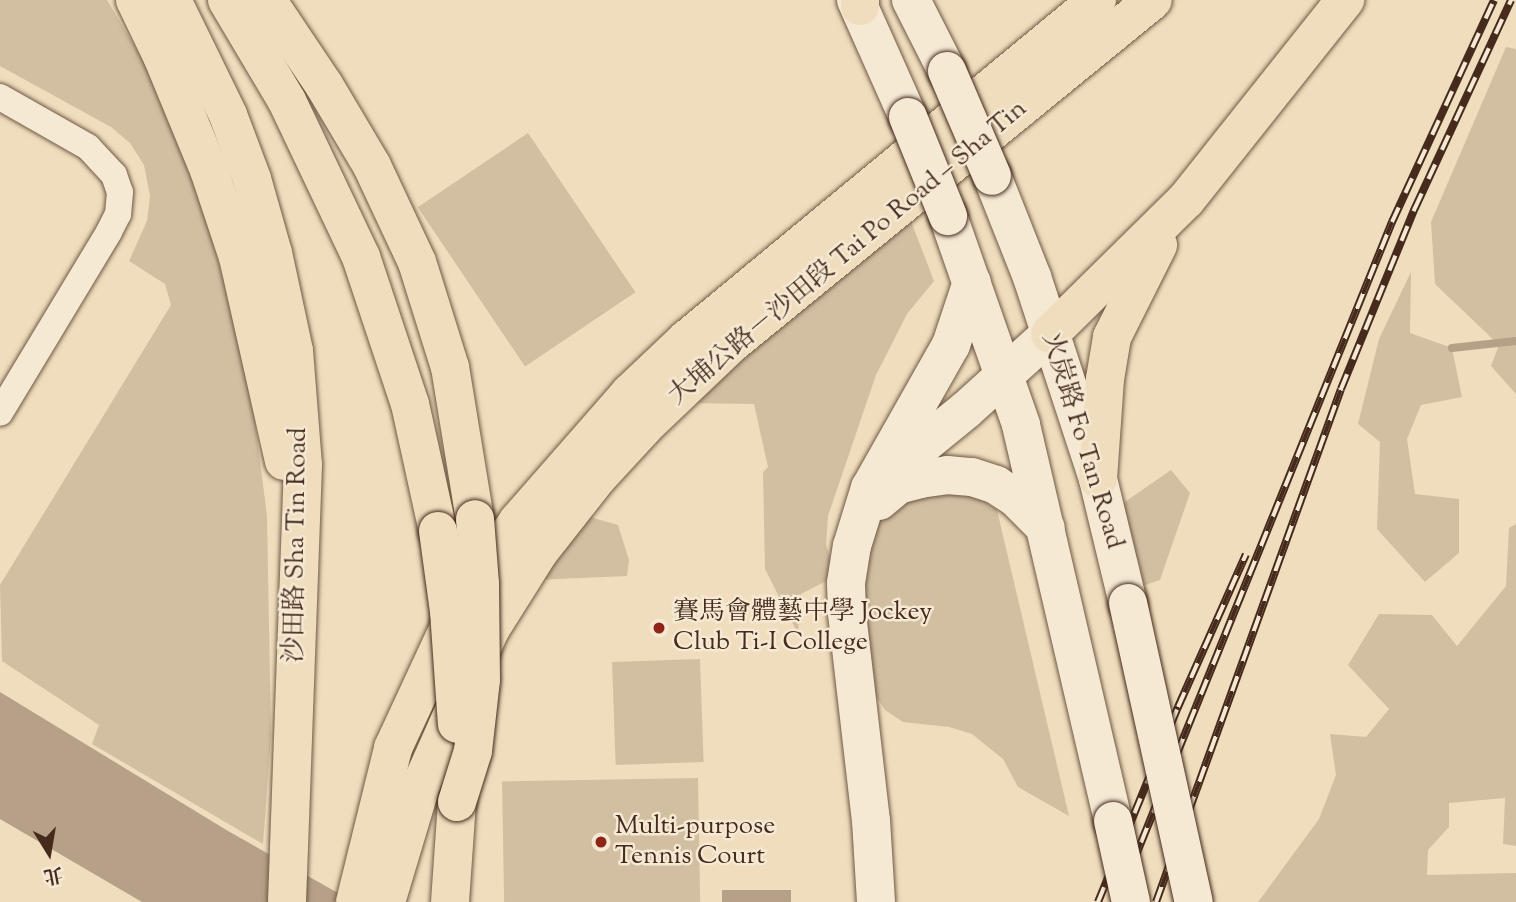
<!DOCTYPE html>
<html>
<head>
<meta charset="utf-8">
<style>
	body { margin:0 }
	#map { position:relative; width:1516px; height:902px; overflow:hidden; background:#efddbd; font-family:"Sorts Mill Goudy","Noto Serif TC",serif }
	div>[style] { position:absolute }
	[style*='--x'] { left:calc(var(--x)*1px); top:calc(var(--y)*1px); width:calc(var(--w)*1px); rotate:calc(var(--a)*1deg) }
	.green>* { inset:0; background:#d2bfa2; transform-origin:0 0 }
	.water>* { inset:0; background:#b6a087; transform-origin:0 0 }
	.stream>* { height:8px; margin:-4px; padding:0 4px; transform-origin:4px; border-radius:4px; background:#b6a087 }
	.roads { filter:drop-shadow(0 0 2px #705845) drop-shadow(0 0 2px #705845) }
	.street>* { height:26px; margin:-13px; padding:0 13px; transform-origin:13px; border-radius:13px; background:#f5e9d4 }
	.secondary>* { height:38px; margin:-19px; padding:0 19px; transform-origin:19px; border-radius:19px; background:#f5e9d4 }
	.highway>* { height:38px; margin:-19px; padding:0 19px; transform-origin:19px; border-radius:19px; background:#efddbd }
	.rail>* { height:8px; margin-top:-4px; transform-origin:0; background:repeating-linear-gradient(90deg,#f5e9d4 0 16px,#462b1d 0 32px); box-sizing:border-box; border-block:2px solid #462b1d }
	.bridges { filter:drop-shadow(0 0 2px #462b1d) drop-shadow(0 0 2px #462b1d) }
	.secondary-bridge>* { height:38px; margin:-19px; padding:0 19px; transform-origin:19px; border-radius:19px; background:#f5e9d4 }
	.highway-bridge>* { height:38px; margin:-19px; padding:0 19px; transform-origin:19px; border-radius:19px; background:#efddbd }
	.dots>* { width:19px; height:19px; translate:-50% -50%; box-sizing:border-box; border:4px solid #f5e9d4; border-radius:50% }
	span { translate:-50% -50%; white-space:nowrap; text-align:center; line-height:1.15; -webkit-text-stroke:5px #f5e9d4; paint-order:stroke }
	.street-label { font-size:26px; color:#462b1d }
	.poi-label { font-size:26px; color:#462b1d }
	.left { translate:0 -50%; text-align:left }
	.north { position:absolute; left:14px; top:818px; width:70px; height:70px; -webkit-text-stroke:5px #f5e9d4; paint-order:stroke; rotate:169deg; font-size:19px; font-weight:700; line-height:28px; text-align:center; color:#462b1d }
	.north::after { content:''; display:block; margin:auto; width:24px; height:32px; background:#462b1d; clip-path:polygon(50% 0,100% 100%,50% 72%,0 100%) }
</style>
</head>
<body>
<div id="map">
	<div class="green">
		<div style="clip-path:polygon(0 0,107px 0,156px 82px,195px 178px,224px 282px,254px 414px,267px 516px,271px 736px,263px 844px,92px 744px,99px 725px,2px 661px,0 585px,171px 305px,165px 284px,129px 261px,147px 221px,150px 196px,144px 165px,130px 143px,111px 127px,0 66px)"></div>
		<div style="clip-path:polygon(1506px 47px,1516px 49px,1516px 394px,1491px 366px,1499px 345px,1435px 284px,1431px 222px)"></div>
		<div style="left:528px;top:133px;width:192px;height:133px;rotate:56deg"></div>
		<div style="clip-path:polygon(909px 216px,934px 281px,907px 314px,876px 375px,828px 516px,826px 545px,836px 576px,801px 594px,798px 634px,765px 569px,763px 472px,768px 467px,754px 404px,686px 403px)"></div>
		<div style="clip-path:polygon(1411px 272px,1410px 333px,1452px 348px,1462px 397px,1421px 405px,1407px 439px,1415px 494px,1459px 499px,1459px 553px,1425px 582px,1377px 529px,1380px 442px,1358px 424px,1379px 339px)"></div>
		<div style="clip-path:polygon(1171px 470px,1190px 493px,1160px 580px,1142px 586px,1122px 504px)"></div>
		<div style="clip-path:polygon(964px 489px,997px 510px,1069px 816px,1018px 787px,1003px 759px,972px 734px,949px 727px,903px 722px,885px 710px,870px 687px,863px 612px,868px 525px,913px 495px)"></div>
		<div style="clip-path:polygon(583px 515px,618px 525px,629px 560px,627px 576px,535px 580px)"></div>
		<div style="clip-path:polygon(1516px 524px,1516px 846px,1503px 844px,1505px 798px,1449px 803px,1449px 827px,1428px 850px,1427px 875px,1516px 873px,1516px 902px,1258px 902px,1319px 819px,1336px 775px,1330px 734px,1366px 737px,1389px 709px,1348px 665px,1379px 614px,1432px 615px,1457px 646px,1506px 586px,1509px 528px)"></div>
		<div style="left:700px;top:659px;width:103px;height:88px;rotate:88deg"></div>
		<div style="left:698px;top:778px;width:124px;height:196px;rotate:89deg"></div>
	</div>
	<div class="water">
		<div style="clip-path:polygon(0 692px,228px 831px,354px 902px,142px 902px,0 819px)"></div>
		<div style="left:791px;top:890px;width:12px;height:69px;rotate:90deg"></div>
	</div>
	<div class="stream">
		<div style="--x:1452;--y:348;--w:64;--a:-6.2"></div>
	</div>
	<div class="roads">
		<div class="street">
			<div style="--x:0;--y:97;--w:101;--a:29.6"></div>
			<div style="--x:88;--y:147;--w:38;--a:47"></div>
			<div style="--x:114;--y:175;--w:18;--a:71"></div>
			<div style="--x:120;--y:192;--w:22;--a:95"></div>
			<div style="--x:118;--y:214;--w:20;--a:117"></div>
			<div style="--x:109;--y:232;--w:211;--a:121.1"></div>
		</div>
		<div class="secondary">
			<div style="--x:856;--y:0;--w:128;--a:66"></div>
			<div style="--x:911;--y:0;--w:80;--a:63.1"></div>
			<div style="--x:992;--y:176;--w:109;--a:68.4"></div>
			<div style="--x:1032;--y:277;--w:213;--a:71.9"></div>
			<div style="--x:1098;--y:479;--w:128;--a:76.4"></div>
			<div style="--x:948;--y:216;--w:221;--a:70.7"></div>
			<div style="--x:1021;--y:425;--w:407;--a:76.9"></div>
			<div style="--x:880;--y:480;--w:112;--a:-39.2"></div>
			<div style="--x:967;--y:409;--w:112;--a:-42.1"></div>
			<div style="--x:879;--y:501;--w:25;--a:-40"></div>
			<div style="--x:898;--y:485;--w:23;--a:-15"></div>
			<div style="--x:920;--y:479;--w:27;--a:-8"></div>
			<div style="--x:947;--y:475;--w:25;--a:5"></div>
			<div style="--x:972;--y:477;--w:25;--a:18"></div>
			<div style="--x:996;--y:485;--w:24;--a:33"></div>
			<div style="--x:1016;--y:498;--w:42;--a:45"></div>
			<div style="--x:876;--y:902;--w:81;--a:-93.5"></div>
			<div style="--x:871;--y:821;--w:210;--a:-96.6"></div>
			<div style="--x:847;--y:612;--w:29;--a:-92"></div>
			<div style="--x:846;--y:583;--w:37;--a:-81"></div>
			<div style="--x:852;--y:546;--w:61;--a:-72.8"></div>
			<div style="--x:870;--y:488;--w:164;--a:-60.5"></div>
			<div style="--x:951;--y:345;--w:66;--a:-71.6"></div>
		</div>
		<div class="highway">
			<div style="--x:135;--y:0;--w:62;--a:64.3"></div>
			<div style="--x:162;--y:56;--w:123;--a:67.6"></div>
			<div style="--x:209;--y:170;--w:92;--a:71.6"></div>
			<div style="--x:238;--y:257;--w:209;--a:77.3"></div>
			<div style="--x:172;--y:0;--w:128;--a:64"></div>
			<div style="--x:228;--y:115;--w:68;--a:69.4"></div>
			<div style="--x:252;--y:179;--w:77;--a:74.2"></div>
			<div style="--x:273;--y:253;--w:100;--a:77.9"></div>
			<div style="--x:294;--y:351;--w:114;--a:85.5"></div>
			<div style="--x:303;--y:465;--w:437;--a:92.1"></div>
			<div style="--x:227;--y:0;--w:117;--a:59.3"></div>
			<div style="--x:287;--y:101;--w:173;--a:64.6"></div>
			<div style="--x:361;--y:257;--w:155;--a:71.6"></div>
			<div style="--x:410;--y:404;--w:130;--a:77.6"></div>
			<div style="--x:267;--y:0;--w:102;--a:56.2"></div>
			<div style="--x:324;--y:85;--w:94;--a:59.3"></div>
			<div style="--x:372;--y:166;--w:106;--a:64.9"></div>
			<div style="--x:417;--y:262;--w:110;--a:72.6"></div>
			<div style="--x:450;--y:367;--w:154;--a:80.7"></div>
			<div style="--x:860;--y:0;--w:6;--a:90"></div>
			<div style="--x:1050;--y:334;--w:191;--a:-44.6"></div>
			<div style="--x:1186;--y:200;--w:256;--a:-51.5"></div>
			<div style="--x:1098;--y:479;--w:100;--a:-86"></div>
			<div style="--x:1105;--y:379;--w:43;--a:-80.5"></div>
			<div style="--x:1112;--y:337;--w:103;--a:-63.4"></div>
			<div style="--x:355;--y:902;--w:159;--a:-76.1"></div>
			<div style="--x:393;--y:748;--w:154;--a:-65.1"></div>
			<div style="--x:458;--y:608;--w:106;--a:-55.4"></div>
			<div style="--x:518;--y:521;--w:170;--a:-48.8"></div>
			<div style="--x:630;--y:393;--w:79;--a:-43.5"></div>
			<div style="--x:687;--y:339;--w:532;--a:-39.58"></div>
			<div style="--x:386;--y:902;--w:122;--a:-73.3"></div>
			<div style="--x:421;--y:785;--w:170;--a:-66"></div>
			<div style="--x:490;--y:630;--w:92;--a:-57.9"></div>
			<div style="--x:539;--y:552;--w:95;--a:-51.8"></div>
			<div style="--x:598;--y:477;--w:69;--a:-47.3"></div>
			<div style="--x:645;--y:426;--w:119;--a:-43.6"></div>
			<div style="--x:731;--y:344;--w:544;--a:-39.19"></div>
			<div style="--x:450;--y:902;--w:100;--a:-86"></div>
		</div>
	</div>
	<div class="rail">
		<div style="--x:1098;--y:902;--w:211;--a:-67.7"></div>
		<div style="--x:1178;--y:707;--w:167;--a:-66"></div>
		<div style="--x:1117;--y:902;--w:734;--a:-67.98"></div>
		<div style="--x:1392;--y:222;--w:244;--a:-65.3"></div>
		<div style="--x:1156;--y:902;--w:545;--a:-70.17"></div>
		<div style="--x:1341;--y:389;--w:196;--a:-67.8"></div>
		<div style="--x:1415;--y:208;--w:229;--a:-65.2"></div>
	</div>
	<div class="bridges">
		<div class="secondary-bridge">
			<div style="--x:947;--y:71;--w:114;--a:66.8"></div>
			<div style="--x:908;--y:117;--w:107;--a:68"></div>
			<div style="--x:1128;--y:603;--w:306;--a:77.6"></div>
			<div style="--x:1113;--y:821;--w:83;--a:77.5"></div>
		</div>
		<div class="highway-bridge">
			<div style="--x:438;--y:531;--w:81;--a:82.2"></div>
			<div style="--x:449;--y:611;--w:113;--a:86"></div>
			<div style="--x:457;--y:802;--w:53;--a:-72.6"></div>
			<div style="--x:473;--y:751;--w:71;--a:-83.6"></div>
			<div style="--x:481;--y:680;--w:96;--a:-90.6"></div>
			<div style="--x:480;--y:584;--w:65;--a:-94.4"></div>
		</div>
	</div>
	<div class="dots">
		<div style="left:659px;top:628px;background:#8f2418"></div>
		<div style="left:601px;top:842px;background:#8f2418"></div>
	</div>
	<div class="street-label">
		<span style="left:848px;top:253px;rotate:-40deg">大埔公路－沙田段 Tai Po Road – Sha Tin</span>
		<span style="left:1082px;top:441px;rotate:73deg">火炭路 Fo Tan Road</span>
		<span style="left:297px;top:545px;rotate:-89deg">沙田路 Sha Tin Road</span>
	</div>
	<div class="poi-label">
		<span class="left" style="left:673px;top:628px">賽馬會體藝中學 Jockey<br>Club Ti-I College</span>
		<span class="left" style="left:615px;top:842px">Multi-purpose<br>Tennis Court</span>
	</div>
	<div class="north">北</div>
</div>
</body>
</html>
